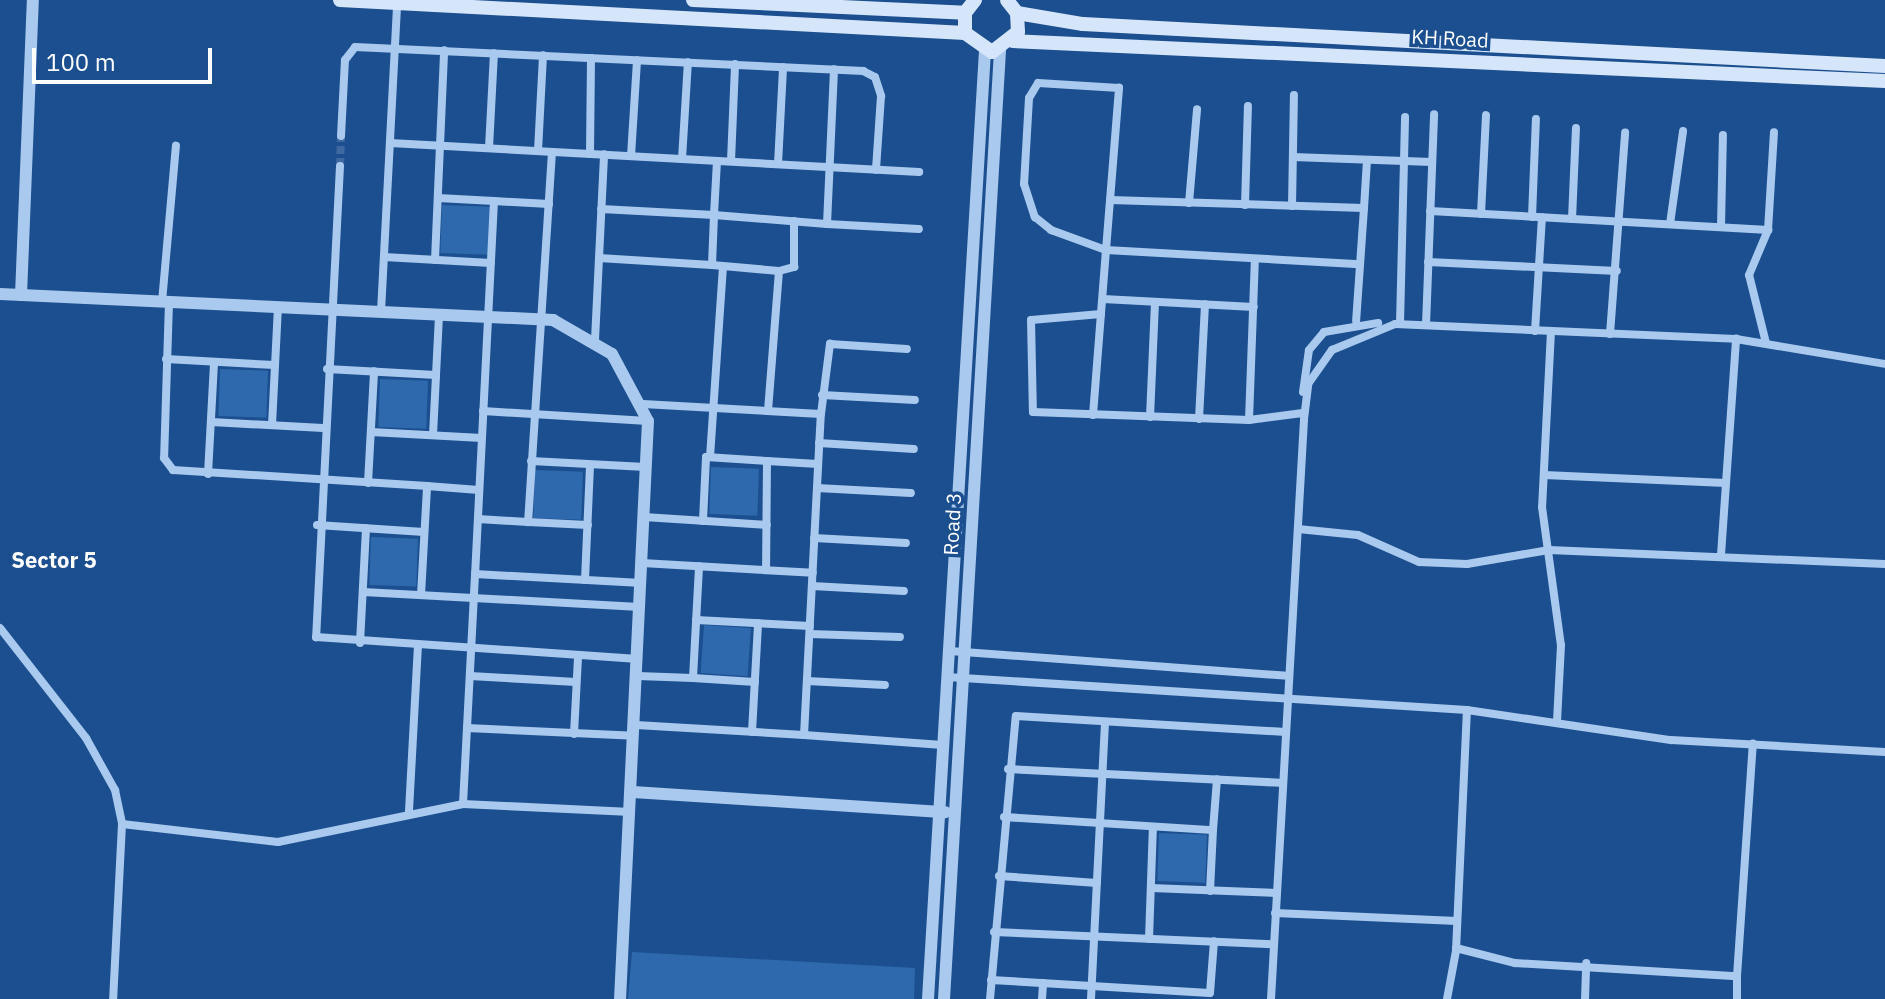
<!DOCTYPE html>
<html>
<head>
<meta charset="utf-8">
<style>
	body { margin:0 }
	#map { position:relative; width:1885px; height:999px; overflow:hidden; background:#1b4f8f; font-family:"IBM Plex Sans",sans-serif }
	div>[style] { position:absolute }
	[style*='--x'] { left:calc(var(--x)*1px); top:calc(var(--y)*1px); width:calc(var(--w)*1px); rotate:calc(var(--a)*1deg) }
	.green>* { inset:0; background:#2e69ad; transform-origin:0 0 }
	.minor-tunnel>* { height:8px; margin-top:-4px; transform-origin:0; background:repeating-linear-gradient(90deg,#3d69a0 0 8px,transparent 0 12px) }
	.minor>* { height:8px; margin:-4px; padding:0 4px; transform-origin:4px; border-radius:4px; background:#a9c9ee }
	.tertiary>* { height:12px; margin:-6px; padding:0 6px; transform-origin:6px; border-radius:6px; background:#a9c9ee }
	.secondary>* { height:14px; margin:-7px; padding:0 7px; transform-origin:7px; border-radius:7px; background:#d6e6fa }
	span { translate:-50% -50%; white-space:nowrap; text-align:center; line-height:1.15; -webkit-text-stroke:7px #1b4f8f; paint-order:stroke }
	.street-label { font-size:20px; color:#fff }
	.neighbourhood-label { font-size:22px; color:#fff; font-weight:700 }
	.scale { position:absolute; left:32px; top:48px; width:180px; height:36px; box-sizing:border-box; border:4px solid #fff; border-top:0; padding-left:10px; font-size:24px; line-height:28px; white-space:nowrap; color:#fff; -webkit-text-stroke:6px #1b4f8f; paint-order:stroke }
</style>
</head>
<body>
<div id="map">
	<div class="green">
		<div style="left:442px;top:205px;width:48px;height:48px;rotate:2deg"></div>
		<div style="left:220px;top:369px;width:48px;height:47px;rotate:2deg"></div>
		<div style="left:380px;top:379px;width:48px;height:48px;rotate:2deg"></div>
		<div style="left:711px;top:467px;width:48px;height:47px;rotate:2deg"></div>
		<div style="left:535px;top:470px;width:48px;height:48px;rotate:2deg"></div>
		<div style="left:371px;top:537px;width:47px;height:48px;rotate:2deg"></div>
		<div style="left:704px;top:625px;width:47px;height:48px;rotate:4deg"></div>
		<div style="left:1159px;top:833px;width:48px;height:48px;rotate:2deg"></div>
		<div style="clip-path:polygon(632px 952px,915px 968px,914px 999px,628px 999px)"></div>
	</div>
	<div class="minor-tunnel">
		<div style="--x:340;--y:166;--w:30;--a:-88"></div>
	</div>
	<div class="minor">
		<div style="--x:341;--y:136;--w:76;--a:-87"></div>
		<div style="--x:345;--y:60;--w:16;--a:-52"></div>
		<div style="--x:355;--y:47;--w:509;--a:2.7"></div>
		<div style="--x:863;--y:71;--w:13;--a:27"></div>
		<div style="--x:875;--y:77;--w:20;--a:72"></div>
		<div style="--x:881;--y:96;--w:74;--a:93.9"></div>
		<div style="--x:390;--y:143;--w:530;--a:3.14"></div>
		<div style="--x:489;--y:148;--w:95;--a:-87"></div>
		<div style="--x:538;--y:151;--w:96;--a:-87"></div>
		<div style="--x:552;--y:152;--w:371;--a:93.7"></div>
		<div style="--x:528;--y:522;--w:60;--a:2.9"></div>
		<div style="--x:590;--y:154;--w:96;--a:-89.4"></div>
		<div style="--x:631;--y:156;--w:96;--a:-86.4"></div>
		<div style="--x:1293;--y:157;--w:139;--a:2.1"></div>
		<div style="--x:682;--y:159;--w:97;--a:-86.5"></div>
		<div style="--x:717;--y:161;--w:54;--a:93.2"></div>
		<div style="--x:714;--y:215;--w:113;--a:4.6"></div>
		<div style="--x:827;--y:224;--w:155;--a:-87.4"></div>
		<div style="--x:731;--y:161;--w:97;--a:-87.6"></div>
		<div style="--x:778;--y:164;--w:97;--a:-87"></div>
		<div style="--x:340;--y:166;--w:472;--a:92.9"></div>
		<div style="--x:316;--y:637;--w:323;--a:3.9"></div>
		<div style="--x:438;--y:198;--w:56;--a:3.1"></div>
		<div style="--x:1110;--y:200;--w:254;--a:1.8"></div>
		<div style="--x:1364;--y:208;--w:113;--a:94"></div>
		<div style="--x:1189;--y:203;--w:94;--a:-85.1"></div>
		<div style="--x:549;--y:204;--w:55;--a:-176.9"></div>
		<div style="--x:494;--y:201;--w:373;--a:92.9"></div>
		<div style="--x:475;--y:574;--w:167;--a:3.1"></div>
		<div style="--x:1245;--y:205;--w:99;--a:-88.3"></div>
		<div style="--x:1292;--y:206;--w:111;--a:-89"></div>
		<div style="--x:1364;--y:208;--w:48;--a:-86.4"></div>
		<div style="--x:1430;--y:211;--w:339;--a:3.2"></div>
		<div style="--x:1768;--y:230;--w:98;--a:-86.5"></div>
		<div style="--x:1481;--y:214;--w:99;--a:-87.1"></div>
		<div style="--x:1532;--y:217;--w:98;--a:-87.7"></div>
		<div style="--x:1572;--y:219;--w:91;--a:-87.5"></div>
		<div style="--x:827;--y:224;--w:92;--a:3.1"></div>
		<div style="--x:1670;--y:224;--w:94;--a:-82"></div>
		<div style="--x:1721;--y:227;--w:92;--a:-88.8"></div>
		<div style="--x:384;--y:257;--w:107;--a:3.2"></div>
		<div style="--x:599;--y:258;--w:113;--a:3.5"></div>
		<div style="--x:712;--y:265;--w:50;--a:-87.7"></div>
		<div style="--x:714;--y:215;--w:113;--a:-177"></div>
		<div style="--x:435;--y:260;--w:210;--a:-87.5"></div>
		<div style="--x:1428;--y:262;--w:189;--a:2.7"></div>
		<div style="--x:712;--y:265;--w:67;--a:5.1"></div>
		<div style="--x:779;--y:271;--w:140;--a:94.5"></div>
		<div style="--x:779;--y:271;--w:16;--a:-15"></div>
		<div style="--x:794;--y:267;--w:46;--a:-90"></div>
		<div style="--x:1103;--y:299;--w:151;--a:3"></div>
		<div style="--x:162;--y:302;--w:157;--a:-84.9"></div>
		<div style="--x:169;--y:302;--w:156;--a:91.8"></div>
		<div style="--x:164;--y:458;--w:15;--a:53"></div>
		<div style="--x:173;--y:470;--w:255;--a:3.6"></div>
		<div style="--x:381;--y:312;--w:309;--a:-87"></div>
		<div style="--x:1101;--y:314;--w:70;--a:175.1"></div>
		<div style="--x:1031;--y:320;--w:92;--a:88.8"></div>
		<div style="--x:1033;--y:412;--w:216;--a:2.1"></div>
		<div style="--x:1249;--y:420;--w:54;--a:-7.4"></div>
		<div style="--x:1400;--y:324;--w:207;--a:-88.6"></div>
		<div style="--x:1426;--y:325;--w:211;--a:-87.8"></div>
		<div style="--x:1535;--y:331;--w:114;--a:-86.5"></div>
		<div style="--x:1551;--y:331;--w:176;--a:92.9"></div>
		<div style="--x:1542;--y:507;--w:139;--a:82.2"></div>
		<div style="--x:1561;--y:645;--w:76;--a:93"></div>
		<div style="--x:1610;--y:334;--w:202;--a:-85.7"></div>
		<div style="--x:595;--y:340;--w:186;--a:-87.2"></div>
		<div style="--x:1766;--y:343;--w:70;--a:-104"></div>
		<div style="--x:1749;--y:275;--w:49;--a:-67.1"></div>
		<div style="--x:166;--y:359;--w:109;--a:3.2"></div>
		<div style="--x:327;--y:369;--w:109;--a:3.2"></div>
		<div style="--x:436;--y:375;--w:60;--a:-87.1"></div>
		<div style="--x:1303;--y:392;--w:42;--a:-81.9"></div>
		<div style="--x:1309;--y:350;--w:23;--a:-50"></div>
		<div style="--x:1324;--y:332;--w:55;--a:-9.5"></div>
		<div style="--x:822;--y:395;--w:93;--a:3.1"></div>
		<div style="--x:643;--y:404;--w:178;--a:3.2"></div>
		<div style="--x:821;--y:414;--w:71;--a:-82.7"></div>
		<div style="--x:830;--y:344;--w:77;--a:3.7"></div>
		<div style="--x:483;--y:411;--w:165;--a:3.5"></div>
		<div style="--x:1093;--y:415;--w:166;--a:-85.5"></div>
		<div style="--x:1106;--y:250;--w:163;--a:-85.4"></div>
		<div style="--x:1119;--y:88;--w:81;--a:-176.5"></div>
		<div style="--x:1038;--y:83;--w:17;--a:121"></div>
		<div style="--x:1029;--y:98;--w:86;--a:93.3"></div>
		<div style="--x:1024;--y:184;--w:35;--a:72"></div>
		<div style="--x:1035;--y:217;--w:21;--a:39"></div>
		<div style="--x:1051;--y:230;--w:59;--a:20"></div>
		<div style="--x:1106;--y:250;--w:254;--a:3.2"></div>
		<div style="--x:1150;--y:417;--w:115;--a:-87.5"></div>
		<div style="--x:1199;--y:419;--w:115;--a:-87"></div>
		<div style="--x:1249;--y:420;--w:161;--a:-87.9"></div>
		<div style="--x:211;--y:422;--w:112;--a:3.1"></div>
		<div style="--x:272;--y:425;--w:118;--a:-87.1"></div>
		<div style="--x:371;--y:432;--w:111;--a:3.1"></div>
		<div style="--x:433;--y:435;--w:60;--a:-87.1"></div>
		<div style="--x:819;--y:443;--w:95;--a:3.6"></div>
		<div style="--x:710;--y:457;--w:191;--a:-86.1"></div>
		<div style="--x:531;--y:461;--w:115;--a:3"></div>
		<div style="--x:767;--y:461;--w:51;--a:3.4"></div>
		<div style="--x:208;--y:474;--w:112;--a:-86.9"></div>
		<div style="--x:1544;--y:475;--w:182;--a:2.5"></div>
		<div style="--x:368;--y:483;--w:112;--a:-86.9"></div>
		<div style="--x:817;--y:488;--w:94;--a:3"></div>
		<div style="--x:644;--y:517;--w:123;--a:3.7"></div>
		<div style="--x:478;--y:519;--w:50;--a:3.4"></div>
		<div style="--x:703;--y:521;--w:64;--a:-87.3"></div>
		<div style="--x:706;--y:457;--w:61;--a:3.8"></div>
		<div style="--x:767;--y:461;--w:109;--a:90.5"></div>
		<div style="--x:317;--y:525;--w:107;--a:3.7"></div>
		<div style="--x:1298;--y:529;--w:60;--a:5.7"></div>
		<div style="--x:1358;--y:535;--w:67;--a:23.9"></div>
		<div style="--x:1419;--y:562;--w:48;--a:2.4"></div>
		<div style="--x:1467;--y:564;--w:83;--a:-9.7"></div>
		<div style="--x:1549;--y:550;--w:336;--a:2.4"></div>
		<div style="--x:814;--y:538;--w:92;--a:3.1"></div>
		<div style="--x:1721;--y:555;--w:217;--a:-86"></div>
		<div style="--x:642;--y:563;--w:171;--a:3.3"></div>
		<div style="--x:585;--y:580;--w:115;--a:-87.5"></div>
		<div style="--x:812;--y:586;--w:92;--a:3.1"></div>
		<div style="--x:363;--y:592;--w:277;--a:3.1"></div>
		<div style="--x:421;--y:595;--w:109;--a:-86.8"></div>
		<div style="--x:427;--y:486;--w:52;--a:4.4"></div>
		<div style="--x:696;--y:620;--w:114;--a:3"></div>
		<div style="--x:0;--y:628;--w:140;--a:52"></div>
		<div style="--x:86;--y:738;--w:60;--a:60.9"></div>
		<div style="--x:115;--y:790;--w:35;--a:78"></div>
		<div style="--x:122;--y:824;--w:175;--a:92.9"></div>
		<div style="--x:810;--y:634;--w:90;--a:1.9"></div>
		<div style="--x:360;--y:643;--w:115;--a:-87"></div>
		<div style="--x:950;--y:651;--w:338;--a:4.2"></div>
		<div style="--x:470;--y:676;--w:106;--a:3.2"></div>
		<div style="--x:638;--y:676;--w:55;--a:2.1"></div>
		<div style="--x:693;--y:678;--w:112;--a:-86.9"></div>
		<div style="--x:947;--y:677;--w:521;--a:3.63"></div>
		<div style="--x:1467;--y:710;--w:206;--a:8.4"></div>
		<div style="--x:1671;--y:740;--w:214;--a:3.2"></div>
		<div style="--x:693;--y:678;--w:62;--a:3.7"></div>
		<div style="--x:807;--y:681;--w:78;--a:2.9"></div>
		<div style="--x:636;--y:725;--w:168;--a:3.4"></div>
		<div style="--x:804;--y:735;--w:321;--a:-87"></div>
		<div style="--x:467;--y:728;--w:167;--a:2.7"></div>
		<div style="--x:752;--y:732;--w:109;--a:-86.8"></div>
		<div style="--x:574;--y:734;--w:77;--a:-87"></div>
		<div style="--x:804;--y:735;--w:139;--a:4.1"></div>
		<div style="--x:1008;--y:769;--w:272;--a:2.9"></div>
		<div style="--x:463;--y:804;--w:230;--a:-87"></div>
		<div style="--x:409;--y:811;--w:164;--a:-86.9"></div>
		<div style="--x:1004;--y:817;--w:209;--a:3.6"></div>
		<div style="--x:1213;--y:830;--w:51;--a:-85.5"></div>
		<div style="--x:122;--y:824;--w:157;--a:6.6"></div>
		<div style="--x:278;--y:842;--w:189;--a:-11.6"></div>
		<div style="--x:463;--y:804;--w:168;--a:2.7"></div>
		<div style="--x:999;--y:876;--w:98;--a:4.1"></div>
		<div style="--x:1151;--y:888;--w:125;--a:2.3"></div>
		<div style="--x:1210;--y:891;--w:61;--a:-87.2"></div>
		<div style="--x:1275;--y:913;--w:182;--a:2.5"></div>
		<div style="--x:994;--y:932;--w:279;--a:2.5"></div>
		<div style="--x:1149;--y:939;--w:112;--a:-88"></div>
		<div style="--x:1456;--y:948;--w:61;--a:14.3"></div>
		<div style="--x:1515;--y:963;--w:222;--a:3.4"></div>
		<div style="--x:1737;--y:976;--w:233;--a:-86.1"></div>
		<div style="--x:1737;--y:976;--w:23;--a:90"></div>
		<div style="--x:991;--y:980;--w:219;--a:3.4"></div>
		<div style="--x:1210;--y:993;--w:52;--a:-85.6"></div>
		<div style="--x:990;--y:999;--w:284;--a:-84.8"></div>
		<div style="--x:1016;--y:716;--w:266;--a:3.4"></div>
		<div style="--x:1042;--y:999;--w:16;--a:-86"></div>
		<div style="--x:1091;--y:999;--w:276;--a:-87.1"></div>
		<div style="--x:1271;--y:999;--w:581;--a:-86.74"></div>
		<div style="--x:1304;--y:419;--w:35;--a:-83"></div>
		<div style="--x:1308;--y:384;--w:42;--a:-54.8"></div>
		<div style="--x:1332;--y:350;--w:68;--a:-22.4"></div>
		<div style="--x:1395;--y:324;--w:341;--a:2.5"></div>
		<div style="--x:1736;--y:339;--w:151;--a:9.5"></div>
		<div style="--x:1447;--y:999;--w:49;--a:-79.4"></div>
		<div style="--x:1456;--y:951;--w:241;--a:-87.4"></div>
		<div style="--x:1585;--y:999;--w:36;--a:-88"></div>
	</div>
	<div class="tertiary">
		<div style="--x:0;--y:294;--w:554;--a:2.69"></div>
		<div style="--x:553;--y:320;--w:68;--a:30"></div>
		<div style="--x:612;--y:354;--w:76;--a:61.8"></div>
		<div style="--x:648;--y:421;--w:579;--a:92.77"></div>
		<div style="--x:21;--y:295;--w:295;--a:-87.7"></div>
		<div style="--x:633;--y:792;--w:313;--a:3.7"></div>
		<div style="--x:928;--y:999;--w:950;--a:-86.56"></div>
		<div style="--x:944;--y:999;--w:951;--a:-86.62"></div>
	</div>
	<div class="secondary">
		<div style="--x:340;--y:0;--w:626;--a:3.02"></div>
		<div style="--x:693;--y:0;--w:272;--a:2.7"></div>
		<div style="--x:975;--y:0;--w:16;--a:128"></div>
		<div style="--x:965;--y:13;--w:20;--a:90"></div>
		<div style="--x:965;--y:33;--w:33;--a:35"></div>
		<div style="--x:992;--y:52;--w:33;--a:-38"></div>
		<div style="--x:1018;--y:32;--w:19;--a:-93"></div>
		<div style="--x:1017;--y:13;--w:16;--a:-128"></div>
		<div style="--x:1017;--y:13;--w:67;--a:9.5"></div>
		<div style="--x:1083;--y:24;--w:803;--a:3"></div>
		<div style="--x:1013;--y:41;--w:873;--a:2.63"></div>
	</div>
	<div class="street-label">
		<span style="left:1450px;top:38px;rotate:3deg">KH Road</span>
		<span style="left:952px;top:524px;rotate:-87deg">Road 3</span>
	</div>
	<div class="neighbourhood-label">
		<span style="left:54px;top:560px">Sector 5</span>
	</div>
	<div class="scale">100 m</div>
</div>
</body>
</html>
